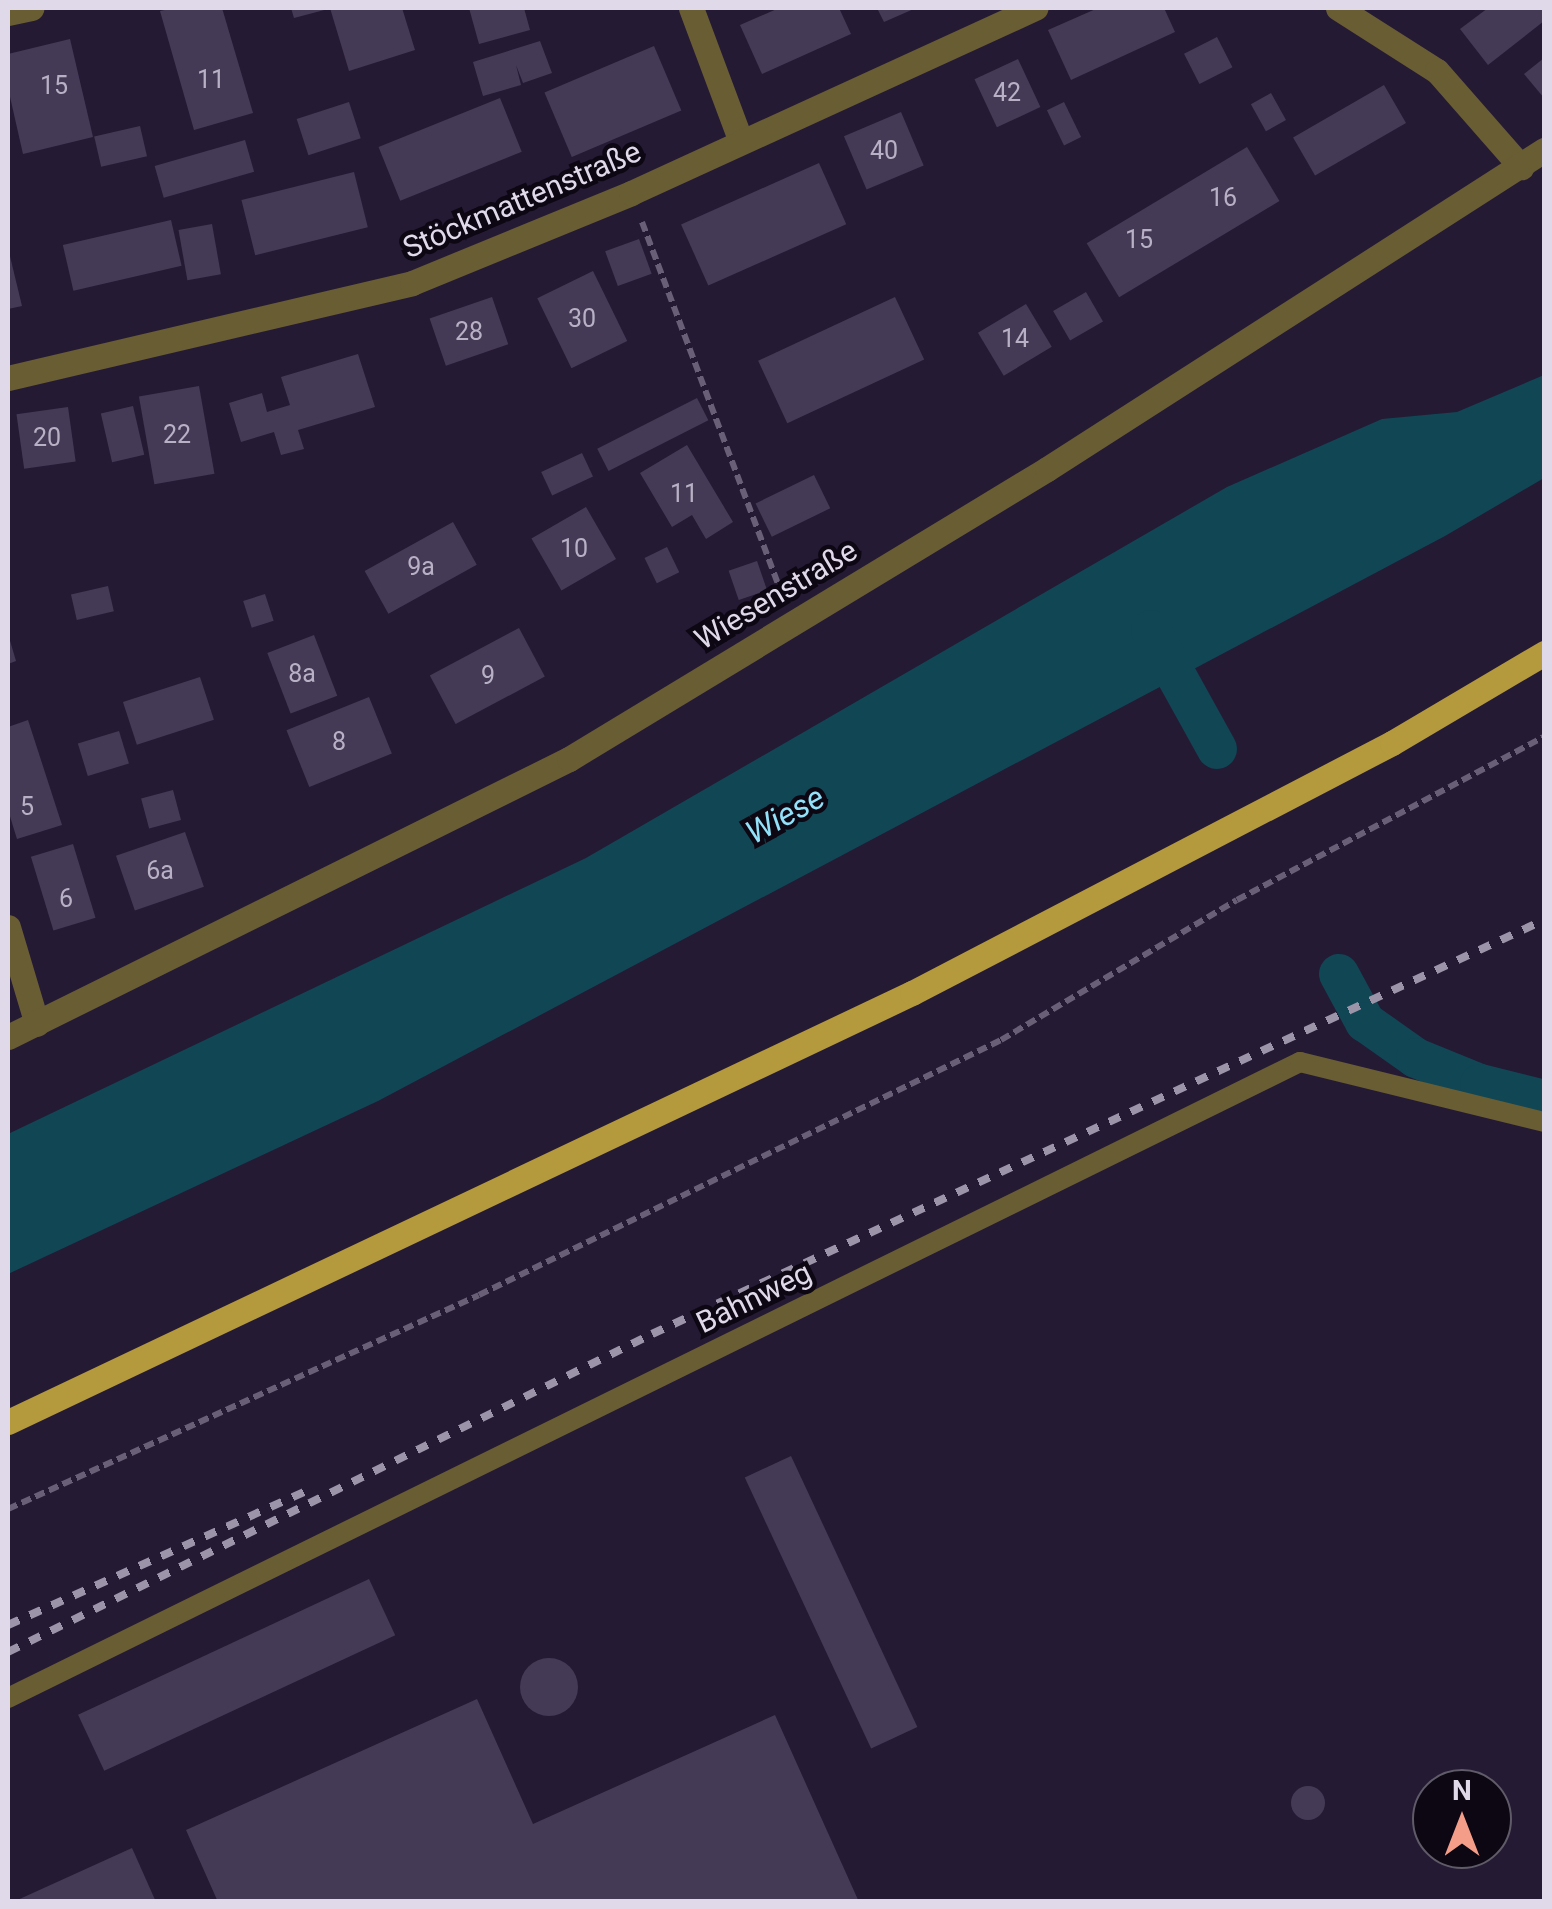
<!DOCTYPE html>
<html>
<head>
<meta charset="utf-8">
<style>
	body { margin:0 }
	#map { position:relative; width:1552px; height:1909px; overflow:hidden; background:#251a34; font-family:Roboto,sans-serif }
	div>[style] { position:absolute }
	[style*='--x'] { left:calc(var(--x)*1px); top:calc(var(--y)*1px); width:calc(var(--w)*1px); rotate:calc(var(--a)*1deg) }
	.water>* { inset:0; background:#114655 }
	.canal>* { height:40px; margin:-20px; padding:0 20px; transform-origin:20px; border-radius:20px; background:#114655 }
	.building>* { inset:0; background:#453a56; transform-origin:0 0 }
	.round { border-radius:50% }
	.path>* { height:6px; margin-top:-3px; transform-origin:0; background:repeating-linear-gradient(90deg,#695f76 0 10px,transparent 0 15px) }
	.service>* { height:20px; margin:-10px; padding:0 10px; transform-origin:10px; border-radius:10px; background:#695d34 }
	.minor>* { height:25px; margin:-12.5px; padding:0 12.5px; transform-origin:12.5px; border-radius:12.5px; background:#695d34 }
	.primary>* { height:25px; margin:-12.5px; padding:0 12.5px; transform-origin:12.5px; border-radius:12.5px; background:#b4993d }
	.rail>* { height:8px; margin-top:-4px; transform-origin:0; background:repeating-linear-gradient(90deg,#9c95a9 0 12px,transparent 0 24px) }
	span { translate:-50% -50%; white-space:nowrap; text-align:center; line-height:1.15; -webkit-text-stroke:9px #0c0712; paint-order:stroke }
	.number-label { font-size:25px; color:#b8b1c5 }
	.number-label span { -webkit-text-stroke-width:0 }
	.street-label { font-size:30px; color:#dfd9ea }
	.water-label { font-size:32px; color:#93e0f9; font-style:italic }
	.frame { position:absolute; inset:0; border:10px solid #dfd9ea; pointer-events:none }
	.north { position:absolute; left:1412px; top:1769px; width:100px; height:100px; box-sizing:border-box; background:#0c0712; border:2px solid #605b68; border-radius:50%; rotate:0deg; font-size:28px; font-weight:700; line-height:40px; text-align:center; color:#dfd9ea }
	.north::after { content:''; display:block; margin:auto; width:35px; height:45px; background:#f49e89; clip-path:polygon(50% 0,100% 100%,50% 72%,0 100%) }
</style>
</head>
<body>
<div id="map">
	<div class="water">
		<div style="clip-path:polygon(1544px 375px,1544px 478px,1445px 536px,378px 1101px,8px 1274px,8px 1134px,586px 858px,1227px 487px,1382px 419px,1457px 412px)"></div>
	</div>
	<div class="canal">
		<div style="--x:1151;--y:630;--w:136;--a:61"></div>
		<div style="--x:1339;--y:974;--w:55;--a:61.6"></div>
		<div style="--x:1365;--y:1022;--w:62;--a:35.2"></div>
		<div style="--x:1416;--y:1058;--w:69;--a:22.1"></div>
		<div style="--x:1480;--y:1084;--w:66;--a:14"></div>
	</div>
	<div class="building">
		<div style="clip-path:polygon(174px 8px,222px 8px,253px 113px,194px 130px,160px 11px)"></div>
		<div style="clip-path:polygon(291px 8px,328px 8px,328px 9px,294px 18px)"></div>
		<div style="clip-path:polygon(330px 8px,402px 8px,415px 50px,349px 71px)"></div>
		<div style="clip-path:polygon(469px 8px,524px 8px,530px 30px,479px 44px)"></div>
		<div style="clip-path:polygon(779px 8px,839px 8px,851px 34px,762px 74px,740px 25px)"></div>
		<div style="clip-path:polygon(877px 8px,916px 8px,884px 22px)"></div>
		<div style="clip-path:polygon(1098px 8px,1164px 8px,1175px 32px,1071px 80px,1048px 30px)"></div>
		<div style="clip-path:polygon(1488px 8px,1544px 8px,1544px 21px,1488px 65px,1460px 29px)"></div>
		<div style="left:1217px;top:37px;width:34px;height:37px;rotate:63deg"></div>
		<div style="clip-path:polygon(70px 39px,93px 137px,23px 154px,8px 88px,8px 54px)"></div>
		<div style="clip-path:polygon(540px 41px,552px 73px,523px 83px,516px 65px,521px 85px,483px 96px,473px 62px)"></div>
		<div style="left:654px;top:46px;width:70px;height:119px;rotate:67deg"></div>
		<div style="clip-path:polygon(1544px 58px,1544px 98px,1524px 74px)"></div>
		<div style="left:1018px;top:59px;width:53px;height:48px;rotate:65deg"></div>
		<div style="left:1384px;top:85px;width:44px;height:105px;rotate:60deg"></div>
		<div style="left:1271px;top:93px;width:31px;height:23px;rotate:61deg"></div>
		<div style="left:500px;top:98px;width:58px;height:131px;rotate:68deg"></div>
		<div style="left:349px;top:102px;width:38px;height:55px;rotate:72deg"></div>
		<div style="left:1064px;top:102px;width:39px;height:19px;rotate:64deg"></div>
		<div style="left:901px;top:112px;width:58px;height:62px;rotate:67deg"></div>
		<div style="left:140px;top:126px;width:31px;height:47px;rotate:77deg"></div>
		<div style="left:245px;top:140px;width:33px;height:94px;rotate:74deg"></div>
		<div style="left:1247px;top:147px;width:63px;height:187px;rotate:59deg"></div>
		<div style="left:819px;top:163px;width:67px;height:151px;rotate:66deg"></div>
		<div style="left:354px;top:172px;width:57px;height:116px;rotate:76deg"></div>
		<div style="left:171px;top:220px;width:47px;height:111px;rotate:77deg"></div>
		<div style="left:212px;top:224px;width:51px;height:34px;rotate:80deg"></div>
		<div style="left:639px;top:239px;width:37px;height:36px;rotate:70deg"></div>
		<div style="clip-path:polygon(8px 248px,22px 306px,8px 309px)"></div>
		<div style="left:593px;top:271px;width:78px;height:62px;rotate:64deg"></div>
		<div style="left:1086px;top:292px;width:34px;height:38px;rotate:60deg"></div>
		<div style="left:492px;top:297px;width:50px;height:66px;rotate:71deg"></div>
		<div style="left:895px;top:297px;width:69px;height:151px;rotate:65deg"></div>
		<div style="left:1026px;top:304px;width:50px;height:56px;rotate:59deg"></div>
		<div style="clip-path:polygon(358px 354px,375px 407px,298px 430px,304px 449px,281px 455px,274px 432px,241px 442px,229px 403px,262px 393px,267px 412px,290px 405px,281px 377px)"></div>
		<div style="left:199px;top:386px;width:89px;height:61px;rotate:80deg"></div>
		<div style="left:697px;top:398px;width:25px;height:112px;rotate:63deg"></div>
		<div style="left:133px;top:406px;width:50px;height:33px;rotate:77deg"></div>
		<div style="left:68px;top:407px;width:55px;height:52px;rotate:82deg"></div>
		<div style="clip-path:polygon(687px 445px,733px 522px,706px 539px,692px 515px,672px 527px,640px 473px)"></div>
		<div style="left:582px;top:453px;width:26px;height:45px;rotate:65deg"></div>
		<div style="left:814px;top:475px;width:37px;height:65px;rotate:64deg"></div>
		<div style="left:586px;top:507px;width:60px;height:63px;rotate:60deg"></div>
		<div style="left:453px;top:522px;width:49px;height:101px;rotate:61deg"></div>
		<div style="left:667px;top:547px;width:28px;height:25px;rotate:64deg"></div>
		<div style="left:757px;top:561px;width:31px;height:30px;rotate:71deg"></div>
		<div style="left:108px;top:586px;width:26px;height:38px;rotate:77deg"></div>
		<div style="left:265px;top:594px;width:28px;height:23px;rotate:72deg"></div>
		<div style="left:519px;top:628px;width:55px;height:101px;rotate:62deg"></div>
		<div style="clip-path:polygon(8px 634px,16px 661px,8px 664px)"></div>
		<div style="left:314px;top:635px;width:65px;height:50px;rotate:69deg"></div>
		<div style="left:200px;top:677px;width:45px;height:81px;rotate:72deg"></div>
		<div style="left:369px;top:697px;width:61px;height:89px;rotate:68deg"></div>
		<div style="clip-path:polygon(28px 720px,62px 825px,17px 839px,8px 810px,8px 727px)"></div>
		<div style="left:119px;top:731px;width:34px;height:43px;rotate:73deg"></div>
		<div style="left:173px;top:790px;width:31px;height:33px;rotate:75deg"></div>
		<div style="left:185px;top:832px;width:58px;height:73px;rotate:71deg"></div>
		<div style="left:73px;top:844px;width:77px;height:44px;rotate:73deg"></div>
		<div style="left:791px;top:1456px;width:299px;height:51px;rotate:65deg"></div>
		<div style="left:369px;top:1579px;width:62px;height:321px;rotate:65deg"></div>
		<div class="round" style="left:520px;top:1658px;width:58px;height:58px"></div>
		<div style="clip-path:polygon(477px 1699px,533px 1824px,775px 1715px,859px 1902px,218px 1902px,186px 1830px)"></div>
		<div class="round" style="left:1291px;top:1786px;width:34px;height:34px"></div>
		<div style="clip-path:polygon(132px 1848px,156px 1902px,13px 1902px)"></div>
	</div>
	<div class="path">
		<div style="--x:642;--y:222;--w:397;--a:69.4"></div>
		<div style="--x:8;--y:1509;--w:517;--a:-24.43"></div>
		<div style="--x:479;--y:1295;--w:581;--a:-26.04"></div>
		<div style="--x:1001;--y:1040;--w:274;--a:-30.7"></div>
		<div style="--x:1237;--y:900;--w:348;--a:-28"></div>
	</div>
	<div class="service">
		<div style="--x:8;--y:1698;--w:1440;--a:-26.21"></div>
		<div style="--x:1300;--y:1062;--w:251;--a:13.8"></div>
	</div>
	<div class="minor">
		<div style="--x:691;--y:8;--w:140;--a:69.5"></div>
		<div style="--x:1338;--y:8;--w:117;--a:32.5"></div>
		<div style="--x:1437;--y:71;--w:128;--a:48.8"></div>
		<div style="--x:8;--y:13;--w:24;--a:-12"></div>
		<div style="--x:8;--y:378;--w:415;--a:-13.2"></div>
		<div style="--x:412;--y:283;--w:237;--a:-22.3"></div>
		<div style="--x:631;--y:193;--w:445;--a:-24.6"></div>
		<div style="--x:8;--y:927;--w:101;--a:73.4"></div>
		<div style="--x:8;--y:1037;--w:626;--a:-26.36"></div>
		<div style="--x:569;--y:759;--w:559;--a:-31.24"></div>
		<div style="--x:1047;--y:469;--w:591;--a:-32.69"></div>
	</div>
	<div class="primary">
		<div style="--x:8;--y:1422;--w:1001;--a:-25.39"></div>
		<div style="--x:912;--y:993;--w:541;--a:-27.51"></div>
		<div style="--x:1392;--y:743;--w:177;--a:-30.6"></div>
	</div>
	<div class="rail">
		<div style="--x:8;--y:1625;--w:331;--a:-24.2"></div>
		<div style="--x:8;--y:1652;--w:718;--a:-26.28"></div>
		<div style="--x:652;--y:1334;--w:983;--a:-24.9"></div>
	</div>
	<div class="number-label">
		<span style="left:211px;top:80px">11</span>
		<span style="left:54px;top:86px">15</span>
		<span style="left:1007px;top:93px">42</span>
		<span style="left:884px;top:151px">40</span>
		<span style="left:1223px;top:198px">16</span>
		<span style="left:1139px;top:240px">15</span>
		<span style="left:582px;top:319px">30</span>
		<span style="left:469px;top:332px">28</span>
		<span style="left:1015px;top:339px">14</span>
		<span style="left:177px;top:435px">22</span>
		<span style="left:47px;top:438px">20</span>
		<span style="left:684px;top:494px">11</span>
		<span style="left:574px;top:549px">10</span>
		<span style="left:421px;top:567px">9a</span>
		<span style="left:302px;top:674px">8a</span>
		<span style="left:488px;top:676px">9</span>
		<span style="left:339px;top:742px">8</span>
		<span style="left:27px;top:807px">5</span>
		<span style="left:160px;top:871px">6a</span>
		<span style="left:66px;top:899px">6</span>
	</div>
	<div class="street-label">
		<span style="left:522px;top:200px;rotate:-23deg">Stöckmattenstraße</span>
		<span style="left:776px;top:595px;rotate:-31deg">Wiesenstraße</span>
		<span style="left:754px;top:1298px;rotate:-26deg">Bahnweg</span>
	</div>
	<div class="water-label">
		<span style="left:785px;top:815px;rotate:-29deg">Wiese</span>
	</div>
	<div class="frame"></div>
	<div class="north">N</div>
</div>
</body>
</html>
